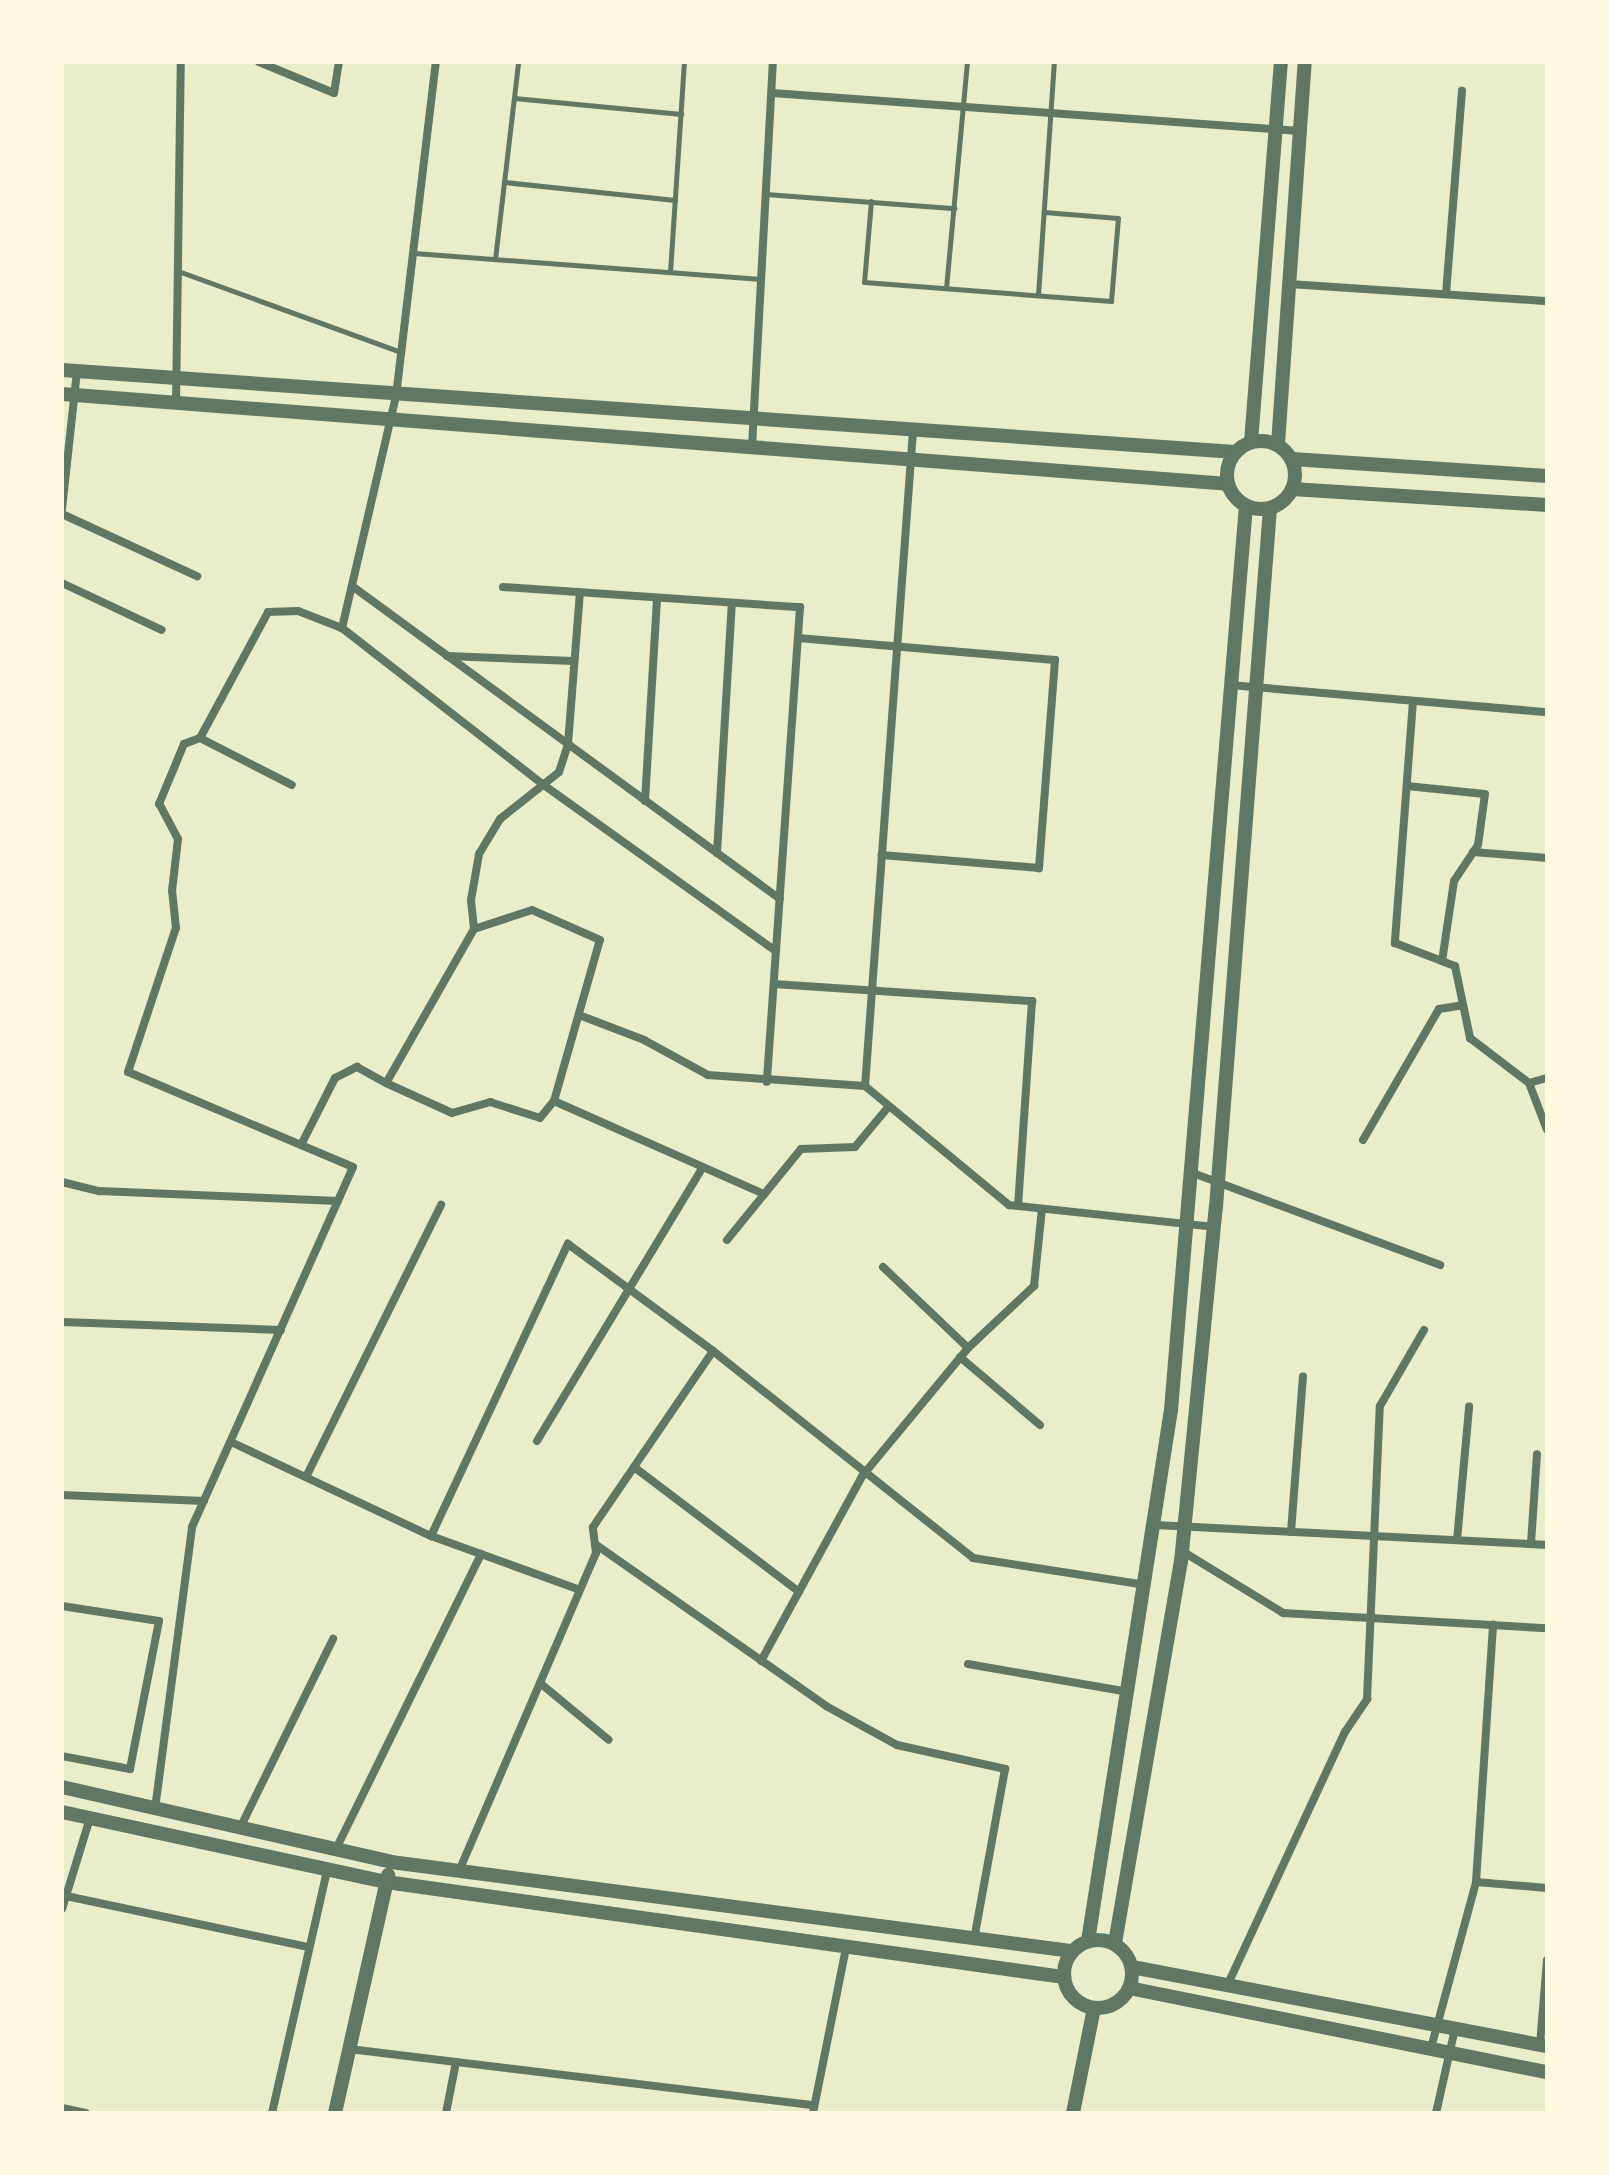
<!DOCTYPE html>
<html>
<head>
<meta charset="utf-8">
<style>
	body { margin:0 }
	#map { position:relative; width:1609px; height:2175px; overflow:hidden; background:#e9edc9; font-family:Montserrat,sans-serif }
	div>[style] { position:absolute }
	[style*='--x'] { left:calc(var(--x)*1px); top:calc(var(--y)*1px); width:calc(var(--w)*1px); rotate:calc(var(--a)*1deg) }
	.service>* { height:5px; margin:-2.5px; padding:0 2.5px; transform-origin:2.5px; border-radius:2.5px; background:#617663 }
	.minor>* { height:8px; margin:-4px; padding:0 4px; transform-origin:4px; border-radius:4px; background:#617663 }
	.tertiary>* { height:14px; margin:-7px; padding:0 7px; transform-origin:7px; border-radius:7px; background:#617663 }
	.tertiary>.ring { margin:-7px; padding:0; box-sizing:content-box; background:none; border:14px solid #617663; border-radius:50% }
	span { translate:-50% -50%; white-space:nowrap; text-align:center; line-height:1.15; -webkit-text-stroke:7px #fefae0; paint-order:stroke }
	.frame { position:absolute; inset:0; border:64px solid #fefae0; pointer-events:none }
</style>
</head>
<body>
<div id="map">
	<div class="service">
		<div style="--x:514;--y:98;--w:168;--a:5.5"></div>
		<div style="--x:504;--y:182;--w:172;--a:6"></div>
		<div style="--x:766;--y:194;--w:189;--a:4.3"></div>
		<div style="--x:871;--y:201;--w:81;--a:94.9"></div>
		<div style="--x:864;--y:282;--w:248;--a:4.4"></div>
		<div style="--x:1111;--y:301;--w:83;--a:-85.2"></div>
		<div style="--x:1118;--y:218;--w:74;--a:-175.4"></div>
		<div style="--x:414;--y:253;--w:348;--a:4.3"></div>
		<div style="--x:495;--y:259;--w:198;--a:-83.3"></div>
		<div style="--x:178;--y:271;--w:236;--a:20"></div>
		<div style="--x:670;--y:272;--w:210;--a:-86.2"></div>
		<div style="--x:946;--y:288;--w:227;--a:-84.7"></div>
		<div style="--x:1038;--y:295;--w:234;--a:-86.1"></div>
	</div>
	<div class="minor">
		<div style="--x:259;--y:62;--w:81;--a:22.5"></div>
		<div style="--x:334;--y:93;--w:31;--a:-81"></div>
		<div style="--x:772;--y:93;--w:529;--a:4.12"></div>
		<div style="--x:1289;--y:284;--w:259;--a:3.8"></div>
		<div style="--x:1446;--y:294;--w:204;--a:-85.5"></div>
		<div style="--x:176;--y:403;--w:341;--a:-89.2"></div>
		<div style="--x:913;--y:431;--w:657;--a:94.19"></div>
		<div style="--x:865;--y:1086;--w:187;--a:39.6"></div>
		<div style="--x:1009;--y:1205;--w:206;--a:6.1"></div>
		<div style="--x:752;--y:447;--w:386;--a:-86.9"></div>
		<div style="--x:62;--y:509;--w:138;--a:-83.8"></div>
		<div style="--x:62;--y:514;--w:149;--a:24.7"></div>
		<div style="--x:62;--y:583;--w:110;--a:25.2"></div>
		<div style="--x:352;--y:586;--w:530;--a:36.18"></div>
		<div style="--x:503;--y:587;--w:298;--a:3.9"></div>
		<div style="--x:800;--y:607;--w:476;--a:94"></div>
		<div style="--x:342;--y:628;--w:238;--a:-76.9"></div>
		<div style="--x:396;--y:396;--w:336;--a:-83.2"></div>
		<div style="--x:798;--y:638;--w:258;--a:4.9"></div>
		<div style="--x:1055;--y:660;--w:209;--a:94.4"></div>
		<div style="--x:1039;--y:868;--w:158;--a:-175.3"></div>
		<div style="--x:447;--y:656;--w:127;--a:2.3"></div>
		<div style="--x:1230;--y:685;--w:318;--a:4.9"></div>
		<div style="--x:1413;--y:701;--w:243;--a:94.3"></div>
		<div style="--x:1395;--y:943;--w:64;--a:21"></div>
		<div style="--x:1455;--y:966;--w:74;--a:78.2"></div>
		<div style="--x:1470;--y:1038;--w:74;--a:37.3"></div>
		<div style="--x:1529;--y:1083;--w:50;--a:69"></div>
		<div style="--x:200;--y:738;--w:103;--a:27.1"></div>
		<div style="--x:1407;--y:786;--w:78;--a:5.9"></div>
		<div style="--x:1485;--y:794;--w:51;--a:97.8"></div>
		<div style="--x:1478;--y:845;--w:43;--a:123.7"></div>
		<div style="--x:1454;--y:881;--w:81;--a:98.5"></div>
		<div style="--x:645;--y:801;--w:203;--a:-86.6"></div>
		<div style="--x:1473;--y:852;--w:74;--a:4.6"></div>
		<div style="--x:717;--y:853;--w:250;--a:-86.6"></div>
		<div style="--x:474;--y:929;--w:29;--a:-96"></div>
		<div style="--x:471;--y:900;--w:47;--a:-80.1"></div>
		<div style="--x:479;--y:854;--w:41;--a:-59"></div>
		<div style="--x:500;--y:819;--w:75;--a:-38.5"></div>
		<div style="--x:559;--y:772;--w:29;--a:-72"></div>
		<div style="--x:568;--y:744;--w:152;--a:-85.5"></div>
		<div style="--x:774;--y:984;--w:259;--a:3.8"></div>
		<div style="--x:1032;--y:1001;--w:205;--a:93.9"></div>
		<div style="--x:579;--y:1015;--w:70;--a:21"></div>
		<div style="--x:644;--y:1040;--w:73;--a:28.7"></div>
		<div style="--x:708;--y:1075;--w:157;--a:4"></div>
		<div style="--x:1529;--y:1083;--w:19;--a:-16"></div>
		<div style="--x:554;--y:1101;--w:230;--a:23.9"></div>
		<div style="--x:1363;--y:1140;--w:151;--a:-59.9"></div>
		<div style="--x:1439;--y:1009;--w:24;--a:-9"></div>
		<div style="--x:301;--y:1145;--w:75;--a:-63.1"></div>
		<div style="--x:335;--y:1078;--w:25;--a:-27"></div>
		<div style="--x:357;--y:1067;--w:33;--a:29"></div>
		<div style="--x:386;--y:1083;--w:72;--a:24.4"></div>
		<div style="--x:452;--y:1113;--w:40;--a:-16"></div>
		<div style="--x:490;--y:1102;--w:52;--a:17.7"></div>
		<div style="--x:540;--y:1118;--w:22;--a:-51"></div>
		<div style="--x:554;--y:1101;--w:167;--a:-74.1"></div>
		<div style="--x:600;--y:940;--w:74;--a:-156.2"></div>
		<div style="--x:532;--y:910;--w:61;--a:161.9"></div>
		<div style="--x:474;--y:929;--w:177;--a:119.7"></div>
		<div style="--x:1190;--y:1172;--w:267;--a:20.4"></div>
		<div style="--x:62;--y:1182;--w:38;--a:14"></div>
		<div style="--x:99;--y:1191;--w:239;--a:2.4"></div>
		<div style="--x:727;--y:1240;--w:117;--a:-50.9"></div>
		<div style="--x:801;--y:1149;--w:54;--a:-2.1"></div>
		<div style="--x:855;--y:1147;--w:53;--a:-50.3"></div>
		<div style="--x:883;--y:1267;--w:117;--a:43.6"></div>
		<div style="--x:62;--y:1322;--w:219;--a:2.1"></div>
		<div style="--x:960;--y:1357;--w:105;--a:40.4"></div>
		<div style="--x:537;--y:1441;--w:320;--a:-58.8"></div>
		<div style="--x:231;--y:1442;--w:221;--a:25.2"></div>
		<div style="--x:431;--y:1536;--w:158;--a:19.9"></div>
		<div style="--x:634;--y:1467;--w:207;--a:37.1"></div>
		<div style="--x:306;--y:1477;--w:304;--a:-63.6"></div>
		<div style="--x:62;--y:1495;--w:142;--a:2.4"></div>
		<div style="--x:1155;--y:1525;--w:393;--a:2.9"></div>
		<div style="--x:1291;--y:1532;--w:156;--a:-85.6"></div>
		<div style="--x:431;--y:1536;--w:323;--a:-64.9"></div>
		<div style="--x:568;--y:1244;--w:180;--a:36.4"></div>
		<div style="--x:713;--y:1351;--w:332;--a:38.5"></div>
		<div style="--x:973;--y:1558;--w:175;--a:8.9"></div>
		<div style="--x:1457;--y:1540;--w:134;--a:-84.8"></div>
		<div style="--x:595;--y:1544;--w:282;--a:35"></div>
		<div style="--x:826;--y:1706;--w:81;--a:28.8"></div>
		<div style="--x:897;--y:1745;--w:111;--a:12.5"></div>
		<div style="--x:1005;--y:1769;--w:173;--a:100.3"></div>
		<div style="--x:1531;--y:1544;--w:90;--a:-86.2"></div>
		<div style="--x:1182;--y:1551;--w:119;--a:31.5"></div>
		<div style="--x:1283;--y:1613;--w:264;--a:3.3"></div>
		<div style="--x:62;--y:1606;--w:98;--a:8.8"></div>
		<div style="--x:159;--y:1621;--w:151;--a:101.1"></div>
		<div style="--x:130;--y:1769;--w:69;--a:-169.2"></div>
		<div style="--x:761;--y:1661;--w:212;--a:-61.3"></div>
		<div style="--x:863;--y:1475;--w:165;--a:-50.4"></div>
		<div style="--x:968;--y:1348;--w:91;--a:-43.2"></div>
		<div style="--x:1034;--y:1286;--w:77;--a:-84.1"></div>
		<div style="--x:968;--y:1664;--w:163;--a:9.9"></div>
		<div style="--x:540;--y:1683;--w:89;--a:39.6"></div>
		<div style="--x:155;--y:1809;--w:284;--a:-82.5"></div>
		<div style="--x:192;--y:1527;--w:394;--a:-65.9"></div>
		<div style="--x:353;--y:1167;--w:244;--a:-157.1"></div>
		<div style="--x:128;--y:1072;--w:152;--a:-71.6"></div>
		<div style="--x:176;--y:928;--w:37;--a:-96"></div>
		<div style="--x:172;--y:891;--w:52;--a:-83.4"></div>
		<div style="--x:178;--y:839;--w:40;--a:-118"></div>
		<div style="--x:159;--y:804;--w:65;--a:-67.4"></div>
		<div style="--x:184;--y:744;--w:17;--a:-21"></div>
		<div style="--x:200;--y:738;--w:143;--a:-61.6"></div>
		<div style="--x:268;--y:612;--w:30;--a:-2"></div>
		<div style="--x:298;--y:611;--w:47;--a:21.1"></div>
		<div style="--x:342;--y:628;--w:252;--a:37.9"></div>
		<div style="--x:541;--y:783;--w:289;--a:35.6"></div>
		<div style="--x:240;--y:1828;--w:211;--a:-63.8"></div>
		<div style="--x:336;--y:1849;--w:329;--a:-63.8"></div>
		<div style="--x:459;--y:1871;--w:346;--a:-66.7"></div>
		<div style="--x:596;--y:1553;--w:26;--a:-97"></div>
		<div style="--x:593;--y:1527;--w:213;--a:-55.7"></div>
		<div style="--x:1476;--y:1882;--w:71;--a:4.8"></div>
		<div style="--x:66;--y:1896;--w:248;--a:11.9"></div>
		<div style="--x:62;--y:1909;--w:95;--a:-72.9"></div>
		<div style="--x:1227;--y:1986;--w:280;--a:-65.1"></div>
		<div style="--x:1345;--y:1732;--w:40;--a:-56"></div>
		<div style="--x:1367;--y:1699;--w:293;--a:-87.5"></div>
		<div style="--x:1380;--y:1406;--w:88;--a:-59.9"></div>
		<div style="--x:1540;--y:2045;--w:85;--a:-85.3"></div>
		<div style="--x:1431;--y:2048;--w:172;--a:-74.8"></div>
		<div style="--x:1476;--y:1882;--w:258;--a:-86.2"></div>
		<div style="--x:349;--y:2049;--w:468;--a:6.9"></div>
		<div style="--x:62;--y:2108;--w:24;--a:12"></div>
		<div style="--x:272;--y:2113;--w:249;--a:-77.2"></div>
		<div style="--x:446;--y:2113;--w:52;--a:-78.9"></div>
		<div style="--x:813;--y:2113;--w:168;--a:-78.7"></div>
		<div style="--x:1436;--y:2113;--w:86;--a:-77.3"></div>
	</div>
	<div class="tertiary">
		<div style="--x:62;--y:370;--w:1176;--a:4"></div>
		<div style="--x:62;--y:394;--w:1169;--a:4.41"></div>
		<div class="ring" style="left:1227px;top:441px;width:54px;height:54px"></div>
		<div style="--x:1251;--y:442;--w:381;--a:-85.5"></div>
		<div style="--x:1278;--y:444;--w:383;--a:-86"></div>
		<div style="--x:1292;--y:459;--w:256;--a:3.8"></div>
		<div style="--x:1292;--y:489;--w:256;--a:3.6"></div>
		<div style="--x:62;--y:1787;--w:337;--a:12.8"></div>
		<div style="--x:391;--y:1862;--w:687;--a:7.45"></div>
		<div style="--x:62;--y:1812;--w:331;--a:12.2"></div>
		<div style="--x:386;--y:1882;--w:685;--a:7.98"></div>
		<div class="ring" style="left:1064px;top:1940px;width:54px;height:54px"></div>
		<div style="--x:1088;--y:1941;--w:537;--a:-81.12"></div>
		<div style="--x:1171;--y:1410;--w:907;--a:-85.26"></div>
		<div style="--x:1115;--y:1943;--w:387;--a:-80.2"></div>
		<div style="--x:1181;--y:1562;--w:357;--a:-84.4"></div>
		<div style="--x:1216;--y:1207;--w:701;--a:-85.58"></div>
		<div style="--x:1132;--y:1967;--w:422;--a:10.8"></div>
		<div style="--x:1129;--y:1988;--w:426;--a:11.4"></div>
		<div style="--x:335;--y:2113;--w:244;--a:-77.4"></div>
		<div style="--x:1073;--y:2113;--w:107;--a:-78.7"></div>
	</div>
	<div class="frame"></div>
</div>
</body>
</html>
